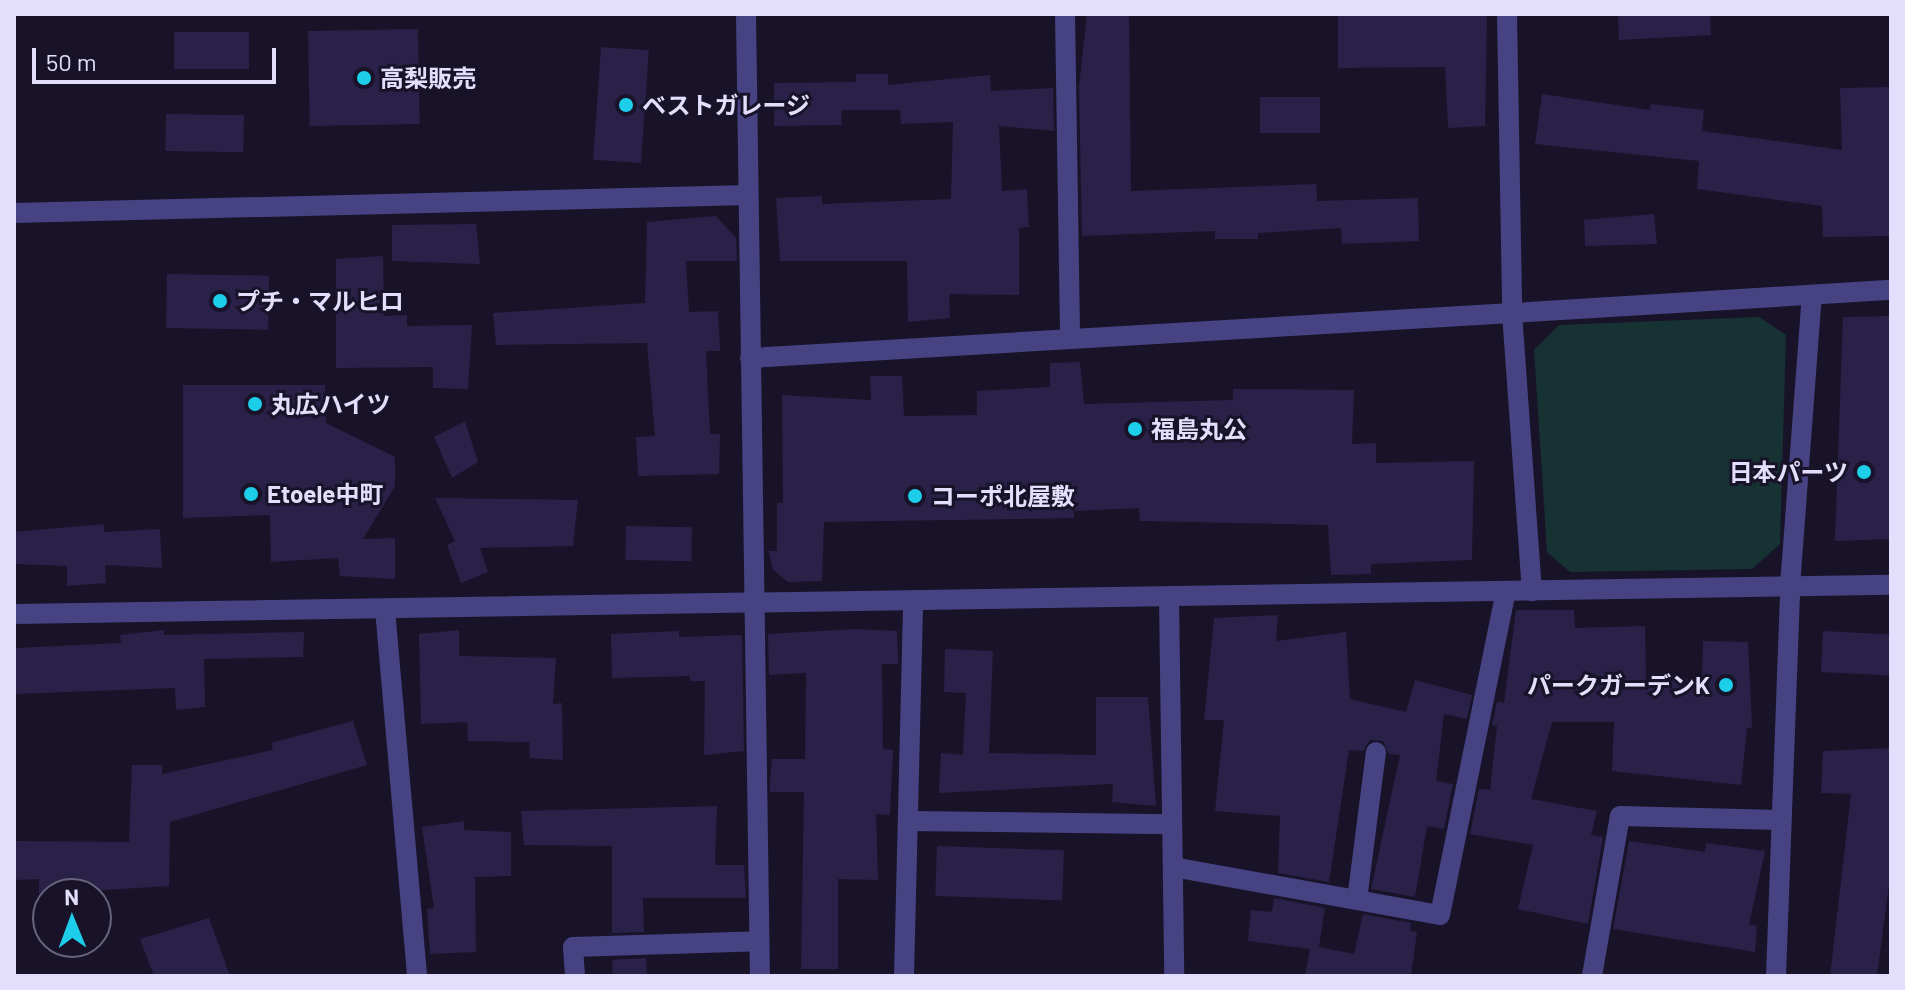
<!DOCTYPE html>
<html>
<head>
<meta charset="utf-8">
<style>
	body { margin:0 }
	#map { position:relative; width:1905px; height:990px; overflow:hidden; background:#181329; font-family:Barlow,"Noto Sans JP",sans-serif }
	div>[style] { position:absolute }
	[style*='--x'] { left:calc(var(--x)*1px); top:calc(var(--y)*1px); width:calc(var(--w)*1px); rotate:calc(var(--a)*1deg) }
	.green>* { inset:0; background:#173232 }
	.building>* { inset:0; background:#2a2148; transform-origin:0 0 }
	.minor>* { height:20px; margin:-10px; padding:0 10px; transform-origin:10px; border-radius:10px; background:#474383 }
	.dots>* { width:22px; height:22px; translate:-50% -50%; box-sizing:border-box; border:4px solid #181329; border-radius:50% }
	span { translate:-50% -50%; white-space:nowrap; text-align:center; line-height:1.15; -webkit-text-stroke:6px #181329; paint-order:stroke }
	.poi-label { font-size:24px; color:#e2defc; font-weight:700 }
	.left { translate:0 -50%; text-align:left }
	.right { translate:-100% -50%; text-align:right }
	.frame { position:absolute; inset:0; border:16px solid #e2defc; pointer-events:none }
	.north { position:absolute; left:32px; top:878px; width:80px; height:80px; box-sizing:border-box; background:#181329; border:2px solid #69647d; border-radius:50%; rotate:359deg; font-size:22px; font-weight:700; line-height:32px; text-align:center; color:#e2defc }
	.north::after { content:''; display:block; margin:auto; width:28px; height:36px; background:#1cceea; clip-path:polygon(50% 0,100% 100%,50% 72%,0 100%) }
	.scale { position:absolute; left:32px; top:48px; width:244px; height:36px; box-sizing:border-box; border:4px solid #e2defc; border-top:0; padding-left:10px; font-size:24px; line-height:28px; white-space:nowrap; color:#e2defc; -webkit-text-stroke:6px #181329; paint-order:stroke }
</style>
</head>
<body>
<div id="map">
	<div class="green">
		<div style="clip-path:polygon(1759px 317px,1786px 335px,1780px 544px,1752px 569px,1570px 572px,1547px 552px,1534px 350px,1559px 325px)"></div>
	</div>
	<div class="building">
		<div style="clip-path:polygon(1087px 14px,1129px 14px,1131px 191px,1316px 184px,1317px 201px,1418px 198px,1419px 241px,1342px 244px,1341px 228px,1258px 233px,1258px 239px,1215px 239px,1215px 231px,1082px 236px,1079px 87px)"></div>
		<div style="clip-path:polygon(1487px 14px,1485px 126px,1448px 128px,1445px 67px,1338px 68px,1338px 15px)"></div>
		<div style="clip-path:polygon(1618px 14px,1710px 14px,1711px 35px,1619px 40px)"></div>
		<div style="left:418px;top:29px;width:95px;height:110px;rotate:89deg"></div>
		<div style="left:174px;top:32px;width:75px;height:37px"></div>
		<div style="left:601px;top:47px;width:48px;height:113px;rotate:4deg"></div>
		<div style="clip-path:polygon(856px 74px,888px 74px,888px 85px,990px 75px,991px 91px,1053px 88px,1054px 131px,999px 126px,1002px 191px,1027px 189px,1029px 227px,1019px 228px,1019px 295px,949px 294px,950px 318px,908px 322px,907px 261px,780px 261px,776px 198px,822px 196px,822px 204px,951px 199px,953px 122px,901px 124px,900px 110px,841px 110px,842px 125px,774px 126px,774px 83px,856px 82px)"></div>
		<div style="clip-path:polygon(1891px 87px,1891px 236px,1823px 237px,1822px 206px,1697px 189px,1699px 161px,1535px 144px,1542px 94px,1650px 110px,1651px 104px,1704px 110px,1702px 131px,1842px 150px,1840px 88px)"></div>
		<div style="left:1320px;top:97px;width:36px;height:60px;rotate:90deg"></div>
		<div style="left:166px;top:114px;width:78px;height:37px;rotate:1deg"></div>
		<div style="clip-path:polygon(1654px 214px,1657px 244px,1585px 246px,1584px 220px)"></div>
		<div style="clip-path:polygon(716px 216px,736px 238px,737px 261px,686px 261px,689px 312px,718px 311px,720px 351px,706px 351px,710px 434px,720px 434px,719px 474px,638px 476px,636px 437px,655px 436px,647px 343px,496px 345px,493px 313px,645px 303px,647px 222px)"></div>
		<div style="clip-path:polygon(476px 224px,480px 264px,392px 261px,392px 225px)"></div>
		<div style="clip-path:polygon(383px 256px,384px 316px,407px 315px,407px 326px,472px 325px,468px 389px,433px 388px,433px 367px,336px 368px,336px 259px)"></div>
		<div style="left:167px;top:274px;width:102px;height:54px;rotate:1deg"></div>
		<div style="clip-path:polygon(1890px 316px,1891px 539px,1835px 541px,1843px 317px)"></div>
		<div style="clip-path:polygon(1080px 362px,1084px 404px,1233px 400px,1233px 389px,1354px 390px,1352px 444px,1376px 443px,1376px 463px,1474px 461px,1472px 560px,1371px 564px,1371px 574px,1331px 575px,1328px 525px,1140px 521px,1139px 508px,1074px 511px,1074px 518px,824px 522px,822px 581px,788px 582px,773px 570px,769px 551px,777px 551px,777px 503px,783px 503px,782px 395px,871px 400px,870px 376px,902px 376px,904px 416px,977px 415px,977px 391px,1050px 387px,1050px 363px)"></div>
		<div style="clip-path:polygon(183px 385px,325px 385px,326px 423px,395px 457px,395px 486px,363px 539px,395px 538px,395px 579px,340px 576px,338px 558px,271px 562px,270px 515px,183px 518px)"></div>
		<div style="clip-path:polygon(465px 421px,478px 462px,452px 478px,434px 437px)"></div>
		<div style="clip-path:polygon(435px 498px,578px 500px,573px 546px,480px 548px,488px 572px,461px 583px,447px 545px,455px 541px)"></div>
		<div style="clip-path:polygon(104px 524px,104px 532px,160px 529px,162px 568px,105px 565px,106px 583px,67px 586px,67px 566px,14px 564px,14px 532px)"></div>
		<div style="left:626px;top:526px;width:66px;height:34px;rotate:1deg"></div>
		<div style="clip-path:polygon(1516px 610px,1574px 610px,1575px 628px,1645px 626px,1646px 679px,1702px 679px,1703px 641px,1748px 642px,1752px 728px,1747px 728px,1741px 785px,1612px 771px,1614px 722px,1552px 722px,1531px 799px,1597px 811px,1591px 835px,1603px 837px,1588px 924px,1518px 909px,1533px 845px,1470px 834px,1479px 789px,1490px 790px,1497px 726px,1492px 725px,1497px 701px,1504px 703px)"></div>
		<div style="clip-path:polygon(1278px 615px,1276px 641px,1346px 632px,1350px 699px,1406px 712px,1415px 680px,1472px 695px,1467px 719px,1444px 714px,1436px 781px,1453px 784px,1444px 829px,1427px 826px,1415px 897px,1371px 889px,1400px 755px,1389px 754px,1383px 741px,1370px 740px,1363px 751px,1349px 750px,1329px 882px,1278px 873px,1280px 816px,1215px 811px,1224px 720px,1204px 720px,1214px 618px)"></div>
		<div style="clip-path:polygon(856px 629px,897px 631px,898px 664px,882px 664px,883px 749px,893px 750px,890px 815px,876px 814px,878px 880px,838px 879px,838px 969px,801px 969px,804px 792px,770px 792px,770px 782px,772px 759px,805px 759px,806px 673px,769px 675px,768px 634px)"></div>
		<div style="clip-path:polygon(164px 630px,164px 635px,304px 632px,303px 657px,204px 659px,205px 707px,176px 710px,175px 688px,14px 694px,14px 648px,121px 643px,120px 635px)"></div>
		<div style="clip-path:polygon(459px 630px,459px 656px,556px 658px,553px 704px,562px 703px,563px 760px,530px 758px,529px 742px,468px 741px,467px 722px,421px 724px,419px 634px)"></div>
		<div style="clip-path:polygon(679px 631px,679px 637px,742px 635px,744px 751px,704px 755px,705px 681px,690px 681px,690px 676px,612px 678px,611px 634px)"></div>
		<div style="left:1823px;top:631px;width:68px;height:41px;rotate:3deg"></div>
		<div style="clip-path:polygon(945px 649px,993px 651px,989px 753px,1096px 755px,1096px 697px,1148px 697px,1156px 806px,1112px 802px,1113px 784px,939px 793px,941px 753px,963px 755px,966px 693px,944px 692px)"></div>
		<div style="clip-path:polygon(353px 721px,367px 765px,170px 822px,169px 886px,39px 894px,39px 879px,14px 880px,14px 841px,129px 842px,132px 765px,162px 765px,162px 774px,273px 750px,271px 743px)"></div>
		<div style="clip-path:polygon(1891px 748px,1891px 869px,1877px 976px,1830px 976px,1851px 794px,1821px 793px,1823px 751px)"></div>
		<div style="clip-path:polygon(717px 806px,715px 865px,744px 865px,746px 898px,643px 898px,644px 932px,612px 933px,612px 846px,524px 845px,521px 811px)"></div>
		<div style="clip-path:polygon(464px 821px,464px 830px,511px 832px,511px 876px,475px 877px,476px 952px,430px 954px,427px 909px,434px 908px,422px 827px)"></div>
		<div style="clip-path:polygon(1629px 841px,1705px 852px,1706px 843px,1765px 851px,1749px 925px,1757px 926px,1755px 952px,1613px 929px)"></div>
		<div style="left:937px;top:846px;width:127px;height:50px;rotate:2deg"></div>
		<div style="clip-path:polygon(1274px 898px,1325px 908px,1319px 947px,1354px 954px,1363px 914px,1411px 923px,1410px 931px,1417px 932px,1411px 976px,1305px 976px,1310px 949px,1248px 941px,1251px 910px,1272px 912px)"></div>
		<div style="clip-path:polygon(209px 918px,230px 976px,154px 976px,140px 939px)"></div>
		<div style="left:646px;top:958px;width:18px;height:34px;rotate:87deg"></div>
	</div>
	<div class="minor">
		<div style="--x:746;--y:14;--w:962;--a:89.17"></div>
		<div style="--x:1065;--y:14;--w:325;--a:89.1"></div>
		<div style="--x:1507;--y:14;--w:299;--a:89"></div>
		<div style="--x:1512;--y:313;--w:380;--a:-3.5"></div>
		<div style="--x:14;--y:213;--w:734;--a:-1.4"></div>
		<div style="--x:750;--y:358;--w:763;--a:-3.38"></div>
		<div style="--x:1512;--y:313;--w:279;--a:85.9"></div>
		<div style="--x:1169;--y:598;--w:378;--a:89.2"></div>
		<div style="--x:385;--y:609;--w:368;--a:85"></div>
		<div style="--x:14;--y:614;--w:1877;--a:-0.89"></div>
		<div style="--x:908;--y:821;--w:264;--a:0.7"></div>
		<div style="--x:1173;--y:867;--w:271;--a:10.2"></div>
		<div style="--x:1440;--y:915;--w:330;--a:-78.5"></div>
		<div style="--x:1357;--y:900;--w:149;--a:-82.7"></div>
		<div style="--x:575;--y:976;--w:29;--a:-94"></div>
		<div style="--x:573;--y:947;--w:186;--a:-1.8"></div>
		<div style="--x:904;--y:976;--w:375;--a:-88.6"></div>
		<div style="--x:1592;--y:976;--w:162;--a:-80.1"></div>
		<div style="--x:1620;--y:816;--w:161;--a:1.4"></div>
		<div style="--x:1776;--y:976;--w:390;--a:-87.9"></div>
		<div style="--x:1790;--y:586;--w:292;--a:-85.7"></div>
	</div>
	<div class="dots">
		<div style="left:364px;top:78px;background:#1cceea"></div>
		<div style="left:626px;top:105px;background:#1cceea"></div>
		<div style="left:220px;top:301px;background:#1cceea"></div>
		<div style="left:255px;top:404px;background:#1cceea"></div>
		<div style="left:1135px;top:429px;background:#1cceea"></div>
		<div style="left:1864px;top:472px;background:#1cceea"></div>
		<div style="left:251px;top:494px;background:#1cceea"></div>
		<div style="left:915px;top:496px;background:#1cceea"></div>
		<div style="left:1726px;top:685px;background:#1cceea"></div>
	</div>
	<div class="poi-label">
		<span class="left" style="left:380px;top:78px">高梨販売</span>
		<span class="left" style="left:642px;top:105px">ベストガレージ</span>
		<span class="left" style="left:236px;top:301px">プチ・マルヒロ</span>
		<span class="left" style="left:271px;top:404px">丸広ハイツ</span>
		<span class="left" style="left:1151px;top:429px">福島丸公</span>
		<span class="right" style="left:1848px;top:472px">日本パーツ</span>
		<span class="left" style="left:267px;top:494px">Etoele中町</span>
		<span class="left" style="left:931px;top:496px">コーポ北屋敷</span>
		<span class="right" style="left:1710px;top:685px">パークガーデンK</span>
	</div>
	<div class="frame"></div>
	<div class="north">N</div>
	<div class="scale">50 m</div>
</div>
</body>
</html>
